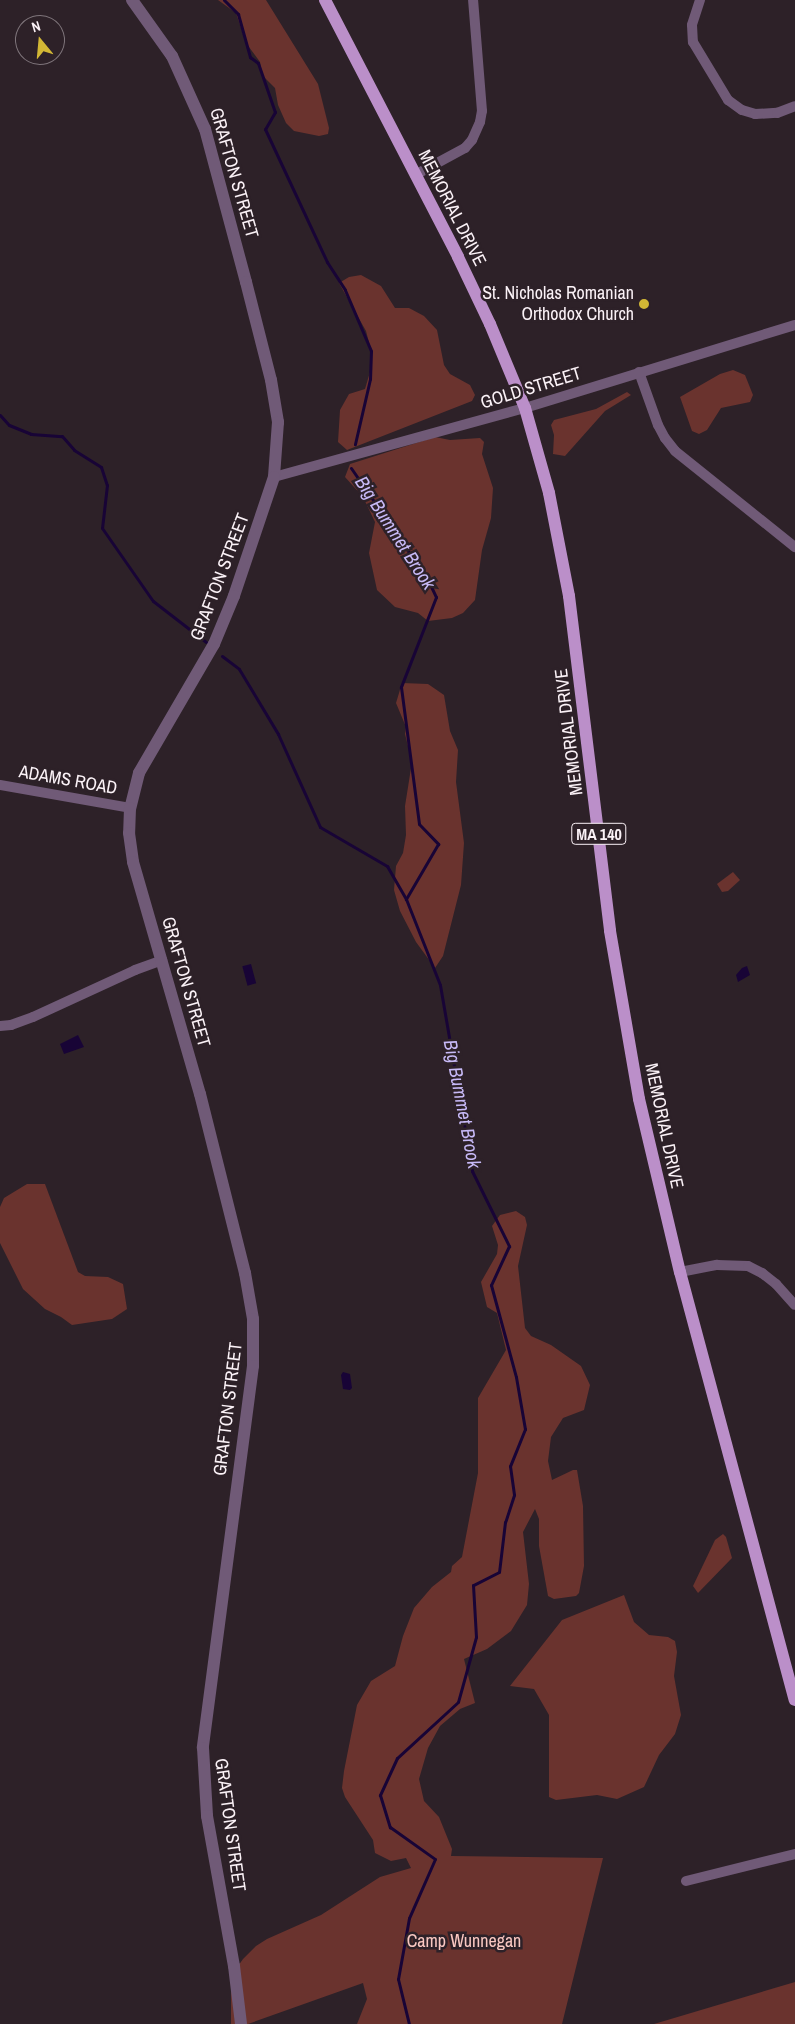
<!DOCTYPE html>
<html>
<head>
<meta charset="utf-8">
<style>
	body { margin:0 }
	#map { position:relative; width:795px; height:2024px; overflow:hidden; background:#2d2128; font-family:"Archivo Narrow",sans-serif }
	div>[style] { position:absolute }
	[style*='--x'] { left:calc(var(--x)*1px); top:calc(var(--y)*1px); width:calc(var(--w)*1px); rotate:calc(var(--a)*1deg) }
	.green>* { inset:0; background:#6a332e }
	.water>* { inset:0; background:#180436; transform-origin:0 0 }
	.stream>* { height:3px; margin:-1.5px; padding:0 1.5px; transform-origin:1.5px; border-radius:1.5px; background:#180436 }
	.minor>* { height:10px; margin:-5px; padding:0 5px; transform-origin:5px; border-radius:5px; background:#705a77 }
	.tertiary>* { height:12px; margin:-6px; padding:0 6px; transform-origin:6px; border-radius:6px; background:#705a77 }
	.primary>* { height:12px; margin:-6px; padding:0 6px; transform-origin:6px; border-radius:6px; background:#bb8fc9 }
	.dots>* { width:14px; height:14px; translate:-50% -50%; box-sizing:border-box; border:2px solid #2d2128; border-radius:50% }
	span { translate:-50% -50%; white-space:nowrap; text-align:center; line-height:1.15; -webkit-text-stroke:5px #2d2128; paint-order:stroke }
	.shield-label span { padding:1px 4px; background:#2d2128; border:1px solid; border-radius:4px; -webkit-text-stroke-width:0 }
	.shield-label { font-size:16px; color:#fbf2f7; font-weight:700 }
	.street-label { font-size:18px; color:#fbf2f7 }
	.poi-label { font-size:18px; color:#fbf2f7 }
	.right { translate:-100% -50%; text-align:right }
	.park-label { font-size:18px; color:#fac8c2 }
	.water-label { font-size:19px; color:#c7b9f6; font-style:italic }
	.north { position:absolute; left:15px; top:15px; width:50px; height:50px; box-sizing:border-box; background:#2d2128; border:1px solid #7f757b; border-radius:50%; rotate:343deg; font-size:14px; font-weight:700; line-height:20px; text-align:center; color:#fbf2f7 }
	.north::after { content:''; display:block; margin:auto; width:18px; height:22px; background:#d2b735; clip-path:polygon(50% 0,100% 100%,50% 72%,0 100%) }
</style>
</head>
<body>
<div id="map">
	<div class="green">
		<div style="clip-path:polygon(218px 0,266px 0,318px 84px,329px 128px,328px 134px,319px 136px,294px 131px,286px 123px,278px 105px,275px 88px,262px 75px,260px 62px,246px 43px,236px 13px)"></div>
		<div style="clip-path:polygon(361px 275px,381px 286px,395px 308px,409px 308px,424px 316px,437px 330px,444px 365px,450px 374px,470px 385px,475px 395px,472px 401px,347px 450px,338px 442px,340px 410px,349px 394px,365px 389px,370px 372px,371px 350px,366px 331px,339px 283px,349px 277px)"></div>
		<div style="clip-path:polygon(733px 370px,745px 375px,753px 395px,750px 402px,721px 408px,707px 430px,699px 434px,692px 431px,680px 397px,720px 374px)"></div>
		<div style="clip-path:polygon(627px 392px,631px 395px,605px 411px,565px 456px,553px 454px,554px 435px,551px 425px,554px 420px,596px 409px)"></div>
		<div style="clip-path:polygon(435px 437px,450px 440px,480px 438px,484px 442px,482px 454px,493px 488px,491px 518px,482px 550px,475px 600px,463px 613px,452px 618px,428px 621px,418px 613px,395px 607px,377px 590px,369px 553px,375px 522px,363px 497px,345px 477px,350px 464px)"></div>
		<div style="clip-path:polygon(402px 683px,428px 684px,444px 695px,450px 731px,458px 750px,456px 782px,464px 843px,461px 885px,443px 956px,435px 968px,416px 942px,400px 911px,394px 890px,396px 866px,403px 853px,406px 835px,405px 806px,412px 762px,405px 734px,406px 727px,396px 703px)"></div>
		<div style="clip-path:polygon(733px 872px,740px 880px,728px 891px,722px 892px,717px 884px)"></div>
		<div style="clip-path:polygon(27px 1184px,45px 1184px,78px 1272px,85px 1276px,108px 1277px,123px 1284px,127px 1309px,112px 1319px,72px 1325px,61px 1317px,45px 1309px,23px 1289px,0 1243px,0 1207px,4px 1198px)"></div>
		<div style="clip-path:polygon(516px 1211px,525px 1217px,527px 1225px,518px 1266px,525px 1328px,531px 1336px,551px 1345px,581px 1366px,590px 1385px,584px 1410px,563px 1418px,551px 1437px,548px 1461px,552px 1480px,573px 1470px,577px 1470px,583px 1506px,584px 1566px,579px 1593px,576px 1596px,554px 1599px,548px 1596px,539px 1546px,539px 1519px,535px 1509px,523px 1532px,529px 1584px,527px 1605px,511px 1631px,487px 1649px,464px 1659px,475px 1703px,460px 1709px,440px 1726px,428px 1748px,419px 1779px,424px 1801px,439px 1817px,452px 1849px,451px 1856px,603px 1858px,562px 2024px,357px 2024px,367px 1999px,363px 1983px,248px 2024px,231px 2024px,231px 1976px,243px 1959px,256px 1946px,267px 1939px,321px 1915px,380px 1877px,411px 1868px,406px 1858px,391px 1861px,375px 1853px,373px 1840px,345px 1797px,342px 1788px,344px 1771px,357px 1705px,371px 1681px,395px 1666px,403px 1636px,414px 1608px,432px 1587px,451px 1572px,452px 1566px,462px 1557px,478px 1473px,478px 1398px,506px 1350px,497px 1313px,487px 1307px,481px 1282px,497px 1254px,498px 1245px,492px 1226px,500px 1215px)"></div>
		<div style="clip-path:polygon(723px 1534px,726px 1537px,732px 1558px,698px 1593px,693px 1586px,715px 1540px)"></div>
		<div style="clip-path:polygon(624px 1595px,634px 1622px,649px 1635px,668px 1637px,675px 1641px,677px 1652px,674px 1676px,681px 1715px,675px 1734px,659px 1755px,644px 1787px,617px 1799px,597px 1795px,556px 1800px,549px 1797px,549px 1715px,534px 1689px,510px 1686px,562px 1620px)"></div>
		<div style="clip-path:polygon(795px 1982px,795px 2024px,654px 2024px)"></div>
	</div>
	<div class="water">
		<div style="left:251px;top:964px;width:20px;height:9px;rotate:75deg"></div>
		<div style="clip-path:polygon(747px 966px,750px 975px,738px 982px,736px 975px,742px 968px)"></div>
		<div style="clip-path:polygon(78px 1035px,84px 1047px,64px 1054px,60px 1044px)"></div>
		<div style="clip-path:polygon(343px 1372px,350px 1374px,352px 1388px,350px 1390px,343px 1389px,341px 1375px)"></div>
	</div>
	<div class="stream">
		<div style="--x:224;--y:0;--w:20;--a:45"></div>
		<div style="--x:238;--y:14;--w:45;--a:74.4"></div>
		<div style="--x:250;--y:57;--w:10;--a:37"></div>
		<div style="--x:258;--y:63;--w:52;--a:70.9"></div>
		<div style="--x:275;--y:112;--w:20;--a:120"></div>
		<div style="--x:265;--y:129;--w:147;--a:65"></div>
		<div style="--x:327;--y:262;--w:33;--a:57"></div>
		<div style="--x:345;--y:290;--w:66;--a:66.9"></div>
		<div style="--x:371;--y:351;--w:28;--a:92"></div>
		<div style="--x:370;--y:379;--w:67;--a:103"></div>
		<div style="--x:0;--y:415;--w:13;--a:48"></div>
		<div style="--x:9;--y:425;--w:24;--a:22"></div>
		<div style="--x:31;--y:434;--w:31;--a:4"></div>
		<div style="--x:62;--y:436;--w:18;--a:49"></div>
		<div style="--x:74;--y:450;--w:32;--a:32"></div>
		<div style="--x:101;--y:467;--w:19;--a:72"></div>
		<div style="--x:107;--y:485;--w:43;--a:96.6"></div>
		<div style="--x:102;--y:528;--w:89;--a:55.1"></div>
		<div style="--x:153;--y:601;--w:67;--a:37.7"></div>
		<div style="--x:351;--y:468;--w:136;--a:55.5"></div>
		<div style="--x:428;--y:580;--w:19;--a:65"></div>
		<div style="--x:436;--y:597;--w:97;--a:111.3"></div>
		<div style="--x:401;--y:687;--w:138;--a:82.5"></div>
		<div style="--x:419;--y:824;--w:28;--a:46"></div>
		<div style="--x:438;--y:844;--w:64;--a:120.2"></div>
		<div style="--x:406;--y:899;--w:92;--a:68.4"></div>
		<div style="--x:440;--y:985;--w:189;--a:80.2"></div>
		<div style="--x:472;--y:1171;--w:84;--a:63.7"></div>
		<div style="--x:509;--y:1246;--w:43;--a:114.8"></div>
		<div style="--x:491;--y:1285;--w:95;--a:74.8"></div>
		<div style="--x:516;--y:1377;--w:53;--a:80.2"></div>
		<div style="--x:525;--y:1429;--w:40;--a:112"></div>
		<div style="--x:510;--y:1466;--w:29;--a:82"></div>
		<div style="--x:514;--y:1495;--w:28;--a:108"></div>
		<div style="--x:505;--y:1522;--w:50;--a:96.8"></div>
		<div style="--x:499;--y:1572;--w:29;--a:153"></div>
		<div style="--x:473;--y:1585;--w:52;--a:86.7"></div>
		<div style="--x:476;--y:1637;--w:67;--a:105.5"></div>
		<div style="--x:458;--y:1702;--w:83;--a:137.4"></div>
		<div style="--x:397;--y:1758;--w:41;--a:114.7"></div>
		<div style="--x:380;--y:1795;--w:34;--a:73"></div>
		<div style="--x:390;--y:1827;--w:55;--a:35.4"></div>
		<div style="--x:435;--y:1859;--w:64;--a:113.8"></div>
		<div style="--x:409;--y:1918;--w:62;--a:100.2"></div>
		<div style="--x:398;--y:1979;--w:46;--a:76.3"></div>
		<div style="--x:222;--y:656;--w:21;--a:37"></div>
		<div style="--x:239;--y:669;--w:76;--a:59"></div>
		<div style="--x:278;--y:734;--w:102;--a:65.7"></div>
		<div style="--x:320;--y:827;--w:78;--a:30.2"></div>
		<div style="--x:387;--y:866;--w:38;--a:60"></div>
	</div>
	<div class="minor">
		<div style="--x:700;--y:0;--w:26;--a:108"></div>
		<div style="--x:692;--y:25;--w:17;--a:87"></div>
		<div style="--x:693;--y:42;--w:68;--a:58.9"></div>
		<div style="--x:728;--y:100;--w:17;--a:36"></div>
		<div style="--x:742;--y:110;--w:14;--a:17"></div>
		<div style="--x:755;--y:114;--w:22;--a:-3"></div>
		<div style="--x:777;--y:113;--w:19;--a:-21"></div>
		<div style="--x:415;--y:175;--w:57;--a:-28.4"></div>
		<div style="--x:465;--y:148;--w:11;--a:-49"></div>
		<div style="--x:472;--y:140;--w:20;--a:-66"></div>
		<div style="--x:480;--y:122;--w:11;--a:-80"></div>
		<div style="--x:482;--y:111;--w:111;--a:-94.6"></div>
		<div style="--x:639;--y:372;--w:56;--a:70.3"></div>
		<div style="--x:658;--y:425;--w:15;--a:62"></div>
		<div style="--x:665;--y:438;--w:16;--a:52"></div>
		<div style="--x:675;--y:451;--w:154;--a:38.7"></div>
		<div style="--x:274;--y:477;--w:260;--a:-15.4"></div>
		<div style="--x:525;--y:408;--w:282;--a:-17.1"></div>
		<div style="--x:0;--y:785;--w:132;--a:10"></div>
		<div style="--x:0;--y:1026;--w:11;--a:-5"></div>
		<div style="--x:11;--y:1025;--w:23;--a:-20"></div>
		<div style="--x:33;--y:1017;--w:112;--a:-24.7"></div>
		<div style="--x:135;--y:970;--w:29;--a:-20"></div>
		<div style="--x:680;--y:1272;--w:38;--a:-11"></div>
		<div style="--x:717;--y:1265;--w:31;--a:2"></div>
		<div style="--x:748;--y:1266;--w:16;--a:27"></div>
		<div style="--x:762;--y:1273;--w:18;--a:38"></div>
		<div style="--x:776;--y:1284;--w:28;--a:48"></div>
		<div style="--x:686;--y:1881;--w:112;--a:-13.9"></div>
	</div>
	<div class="tertiary">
		<div style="--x:132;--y:0;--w:69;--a:54.5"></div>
		<div style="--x:172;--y:56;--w:80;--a:65.7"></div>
		<div style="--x:205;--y:129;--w:158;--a:75"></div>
		<div style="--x:246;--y:282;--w:101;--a:75.7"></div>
		<div style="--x:271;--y:380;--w:43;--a:80.5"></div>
		<div style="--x:278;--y:422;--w:55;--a:94.2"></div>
		<div style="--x:274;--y:477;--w:126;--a:108.6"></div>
		<div style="--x:234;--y:596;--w:52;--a:112.6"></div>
		<div style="--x:214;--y:644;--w:149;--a:120.2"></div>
		<div style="--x:139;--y:773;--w:36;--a:104"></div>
		<div style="--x:130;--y:808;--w:25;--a:92"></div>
		<div style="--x:129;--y:833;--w:29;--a:82"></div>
		<div style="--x:133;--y:862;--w:241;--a:73.9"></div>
		<div style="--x:200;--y:1094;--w:185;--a:75.9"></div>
		<div style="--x:245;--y:1273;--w:47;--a:80.1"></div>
		<div style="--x:253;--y:1319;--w:47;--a:90"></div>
		<div style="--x:253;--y:1366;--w:385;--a:97.5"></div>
		<div style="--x:203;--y:1748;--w:68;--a:86.6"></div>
		<div style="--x:207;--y:1816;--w:152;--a:79.8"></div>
		<div style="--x:234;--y:1966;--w:58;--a:83.1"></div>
	</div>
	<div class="primary">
		<div style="--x:325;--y:0;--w:289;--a:62.6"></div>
		<div style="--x:458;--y:257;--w:74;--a:64.5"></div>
		<div style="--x:490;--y:324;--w:91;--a:67.4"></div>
		<div style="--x:525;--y:408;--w:88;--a:74.2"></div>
		<div style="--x:549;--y:493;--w:105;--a:79"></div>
		<div style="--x:569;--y:596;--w:337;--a:83"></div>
		<div style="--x:610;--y:931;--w:170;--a:80.2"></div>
		<div style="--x:639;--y:1099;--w:178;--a:76.7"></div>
		<div style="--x:680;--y:1272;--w:443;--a:75"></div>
	</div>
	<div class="dots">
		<div style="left:644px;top:304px;background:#d2b735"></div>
	</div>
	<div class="shield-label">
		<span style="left:599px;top:834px">MA 140</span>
	</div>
	<div class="street-label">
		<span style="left:234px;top:173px;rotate:74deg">GRAFTON STREET</span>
		<span style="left:452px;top:208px;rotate:63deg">MEMORIAL DRIVE</span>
		<span style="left:531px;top:388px;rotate:-17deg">GOLD STREET</span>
		<span style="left:220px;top:577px;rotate:-69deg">GRAFTON STREET</span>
		<span style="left:569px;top:732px;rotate:-97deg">MEMORIAL DRIVE</span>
		<span style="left:68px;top:780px;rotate:10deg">ADAMS ROAD</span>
		<span style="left:186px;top:982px;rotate:74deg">GRAFTON STREET</span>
		<span style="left:664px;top:1126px;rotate:78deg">MEMORIAL DRIVE</span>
		<span style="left:228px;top:1409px;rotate:-83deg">GRAFTON STREET</span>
		<span style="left:230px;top:1825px;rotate:82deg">GRAFTON STREET</span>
	</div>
	<div class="poi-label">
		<span class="right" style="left:634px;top:304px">St. Nicholas Romanian<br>Orthodox Church</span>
	</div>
	<div class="park-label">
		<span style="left:464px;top:1941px">Camp Wunnegan</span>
	</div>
	<div class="water-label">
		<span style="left:395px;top:533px;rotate:57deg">Big Bummet Brook</span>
		<span style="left:462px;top:1104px;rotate:79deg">Big Bummet Brook</span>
	</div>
	<div class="north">N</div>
</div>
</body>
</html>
